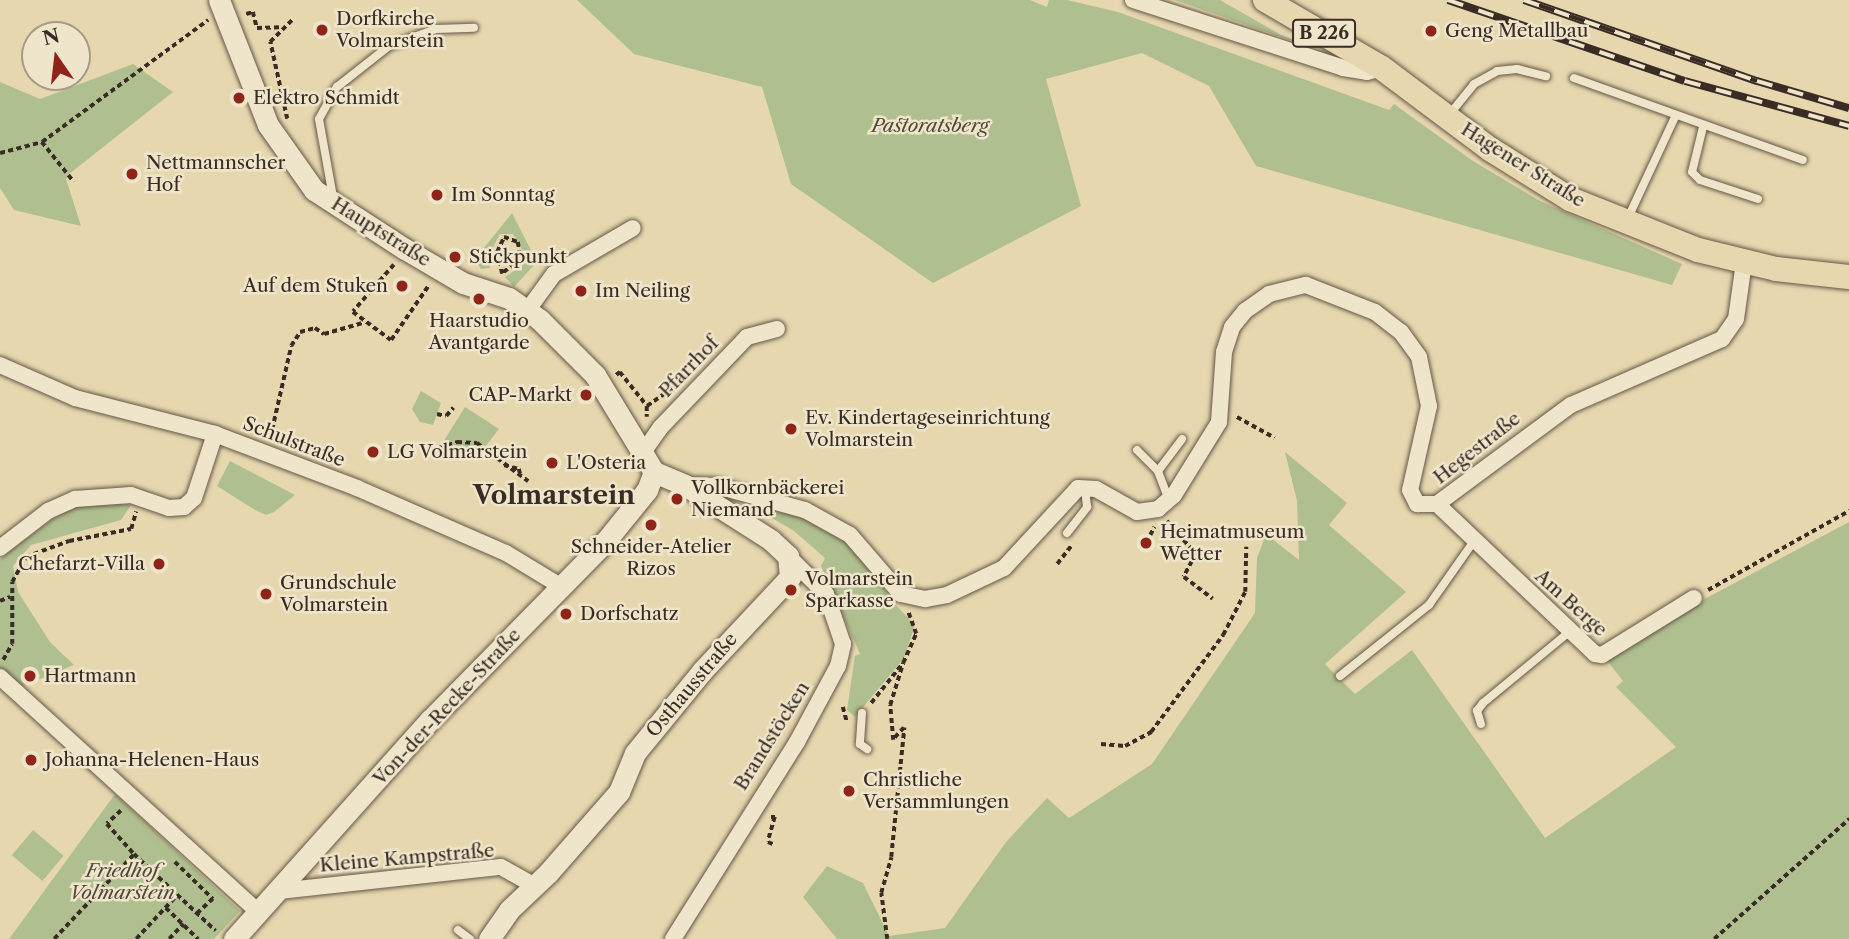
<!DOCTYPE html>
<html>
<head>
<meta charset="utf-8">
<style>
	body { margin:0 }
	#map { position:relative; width:1849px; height:939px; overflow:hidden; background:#e7d7af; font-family:"Libre Caslon Text",serif }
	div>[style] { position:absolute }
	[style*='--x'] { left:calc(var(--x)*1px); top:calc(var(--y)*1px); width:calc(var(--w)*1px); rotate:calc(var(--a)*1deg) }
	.green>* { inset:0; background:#b0bf8f; transform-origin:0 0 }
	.path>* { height:3.5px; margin-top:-1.75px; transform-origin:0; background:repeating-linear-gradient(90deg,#392c24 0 5px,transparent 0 8.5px) }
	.roads { filter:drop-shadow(0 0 2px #645747) drop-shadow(0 0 2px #645747) }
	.lane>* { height:8px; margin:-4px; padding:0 4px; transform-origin:4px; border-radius:4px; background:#efe5cb }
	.street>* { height:16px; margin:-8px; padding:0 8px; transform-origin:8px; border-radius:8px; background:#efe5cb }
	.secondary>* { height:21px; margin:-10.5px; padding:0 10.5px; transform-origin:10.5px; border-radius:10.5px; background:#efe5cb }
	.primary>* { height:24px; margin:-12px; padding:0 12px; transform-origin:12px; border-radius:12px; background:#e7d7af }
	.rail>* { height:8px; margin-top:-4px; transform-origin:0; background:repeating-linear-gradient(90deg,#efe5cb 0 16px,#392c24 0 32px); box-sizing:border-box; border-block:2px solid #392c24 }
	.dots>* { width:19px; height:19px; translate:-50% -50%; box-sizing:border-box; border:4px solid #efe5cb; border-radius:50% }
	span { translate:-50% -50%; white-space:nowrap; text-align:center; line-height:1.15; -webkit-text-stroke:5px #efe5cb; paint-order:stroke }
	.shield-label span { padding:2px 5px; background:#efe5cb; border:2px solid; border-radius:5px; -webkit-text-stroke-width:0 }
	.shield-label { font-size:18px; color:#392c24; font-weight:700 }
	.poi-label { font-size:19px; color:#392c24 }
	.left { translate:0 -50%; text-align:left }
	.right { translate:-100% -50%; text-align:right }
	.park-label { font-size:19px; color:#514939; font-style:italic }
	.street-label { font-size:19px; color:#392c24 }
	.district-label { font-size:26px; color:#392c24; font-weight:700 }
	.north { position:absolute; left:21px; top:21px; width:70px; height:70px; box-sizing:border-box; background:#efe5cb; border:2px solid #a69b88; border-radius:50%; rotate:346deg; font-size:19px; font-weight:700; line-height:28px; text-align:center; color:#392c24 }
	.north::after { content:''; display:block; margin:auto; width:24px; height:32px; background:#8f2418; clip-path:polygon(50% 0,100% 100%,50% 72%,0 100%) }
</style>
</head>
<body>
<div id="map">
	<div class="green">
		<div style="clip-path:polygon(577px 0,1030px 0,1047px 7px,1049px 0,1067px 0,1118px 12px,1389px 110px,1394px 104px,1473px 161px,1538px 200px,1682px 264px,1672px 285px,1256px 166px,1209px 86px,1142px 53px,1046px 79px,1081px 206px,933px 283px,791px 184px,762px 87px,634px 54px)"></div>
		<div style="clip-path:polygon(1175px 0,1220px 0,1281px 35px,1319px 50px)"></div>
		<div style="clip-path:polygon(133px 64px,173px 92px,69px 174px,66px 179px,81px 226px,14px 210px,0 188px,0 82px,40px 99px)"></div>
		<div style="clip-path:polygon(512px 213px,537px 262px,514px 287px,505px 277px,521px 266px,525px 255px,513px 234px,500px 234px,491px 251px,490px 268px,481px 269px,475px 259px)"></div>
		<div style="clip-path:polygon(421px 391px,441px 403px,433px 425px,420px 422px,412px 409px)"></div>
		<div style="clip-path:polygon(465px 407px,499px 429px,485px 447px,476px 442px,469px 450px,443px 442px)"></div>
		<div style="clip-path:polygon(1285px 452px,1347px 503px,1329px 525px,1406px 592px,1325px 664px,1355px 694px,1412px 650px,1545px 838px,1676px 747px,1616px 687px,1623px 681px,1605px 658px,1654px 626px,1849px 522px,1849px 939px,837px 939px,803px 897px,827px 866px,863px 883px,889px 936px,945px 928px,1006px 842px,1047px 798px,1069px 818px,1152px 764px,1255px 613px,1257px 558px,1266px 534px,1299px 560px,1297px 501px)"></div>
		<div style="clip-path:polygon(230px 461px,295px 495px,274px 512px,266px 515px,255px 510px,217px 486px)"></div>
		<div style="clip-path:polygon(751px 500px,827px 526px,866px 559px,891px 600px,915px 625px,904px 658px,855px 717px,847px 710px,855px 656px,860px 654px,821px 566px,825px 558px,794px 531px,743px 501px)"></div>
		<div style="clip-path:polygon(120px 503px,131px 505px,121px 520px,31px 545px,13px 566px,18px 592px,50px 642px,74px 665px,23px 686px,0 671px,0 559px,59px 514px,77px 506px)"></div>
		<div style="clip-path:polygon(115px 794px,240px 911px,214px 939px,9px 939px)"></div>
		<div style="left:33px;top:830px;width:40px;height:33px;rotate:40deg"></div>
	</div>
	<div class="path">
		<div style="--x:246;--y:14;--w:7;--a:-16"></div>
		<div style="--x:253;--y:12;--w:16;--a:76"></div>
		<div style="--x:257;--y:28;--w:23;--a:-2"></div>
		<div style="--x:287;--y:119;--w:79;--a:-102.4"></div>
		<div style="--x:270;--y:42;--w:33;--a:-45"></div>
		<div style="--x:42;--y:142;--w:51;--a:51.3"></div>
		<div style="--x:0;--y:153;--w:43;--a:-14.7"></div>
		<div style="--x:42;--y:142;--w:206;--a:-36.3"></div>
		<div style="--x:504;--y:237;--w:15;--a:20"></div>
		<div style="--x:518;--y:242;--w:17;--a:80"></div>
		<div style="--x:521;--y:259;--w:24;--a:142"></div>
		<div style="--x:502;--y:274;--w:23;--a:-103"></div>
		<div style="--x:497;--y:252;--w:17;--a:-65"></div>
		<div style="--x:394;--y:265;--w:62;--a:131.1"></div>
		<div style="--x:353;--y:312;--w:47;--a:36.4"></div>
		<div style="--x:391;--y:340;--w:67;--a:-55.4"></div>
		<div style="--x:616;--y:375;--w:5;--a:-37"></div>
		<div style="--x:620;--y:372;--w:43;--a:51.5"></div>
		<div style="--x:647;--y:406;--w:11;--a:90"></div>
		<div style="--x:647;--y:406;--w:42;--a:-35.2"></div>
		<div style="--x:437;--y:414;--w:9;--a:13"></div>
		<div style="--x:446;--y:416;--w:11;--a:-49"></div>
		<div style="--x:1237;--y:417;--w:43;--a:28.9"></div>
		<div style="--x:270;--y:438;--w:94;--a:-77.1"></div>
		<div style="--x:291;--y:346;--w:17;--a:-57"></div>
		<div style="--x:300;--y:332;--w:16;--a:-15"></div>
		<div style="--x:315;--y:328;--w:11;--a:34"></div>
		<div style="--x:324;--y:334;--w:40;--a:-16"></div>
		<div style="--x:423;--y:453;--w:36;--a:-18"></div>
		<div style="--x:457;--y:442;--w:20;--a:3"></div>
		<div style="--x:477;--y:443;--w:64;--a:36.7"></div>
		<div style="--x:504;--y:465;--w:16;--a:15"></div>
		<div style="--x:519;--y:469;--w:8;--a:76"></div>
		<div style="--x:1167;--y:521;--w:44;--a:48.7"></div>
		<div style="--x:1196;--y:554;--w:26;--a:118"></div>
		<div style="--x:1184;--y:577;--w:36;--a:37"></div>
		<div style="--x:1146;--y:543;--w:18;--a:-63"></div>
		<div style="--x:1057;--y:564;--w:23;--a:-52"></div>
		<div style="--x:1708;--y:590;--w:162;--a:-29.3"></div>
		<div style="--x:0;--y:601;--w:11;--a:-22"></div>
		<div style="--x:3;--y:660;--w:18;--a:-61"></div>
		<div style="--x:12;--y:644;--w:62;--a:-90"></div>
		<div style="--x:12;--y:582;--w:29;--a:-61"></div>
		<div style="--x:26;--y:557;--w:46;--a:-20.4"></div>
		<div style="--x:69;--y:541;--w:63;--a:-11"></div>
		<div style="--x:131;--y:529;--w:18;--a:-74"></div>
		<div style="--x:871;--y:703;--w:51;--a:-51.3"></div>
		<div style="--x:903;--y:663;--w:32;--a:-66"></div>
		<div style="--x:916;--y:634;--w:23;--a:-110"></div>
		<div style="--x:843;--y:707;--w:16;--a:75"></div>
		<div style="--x:1101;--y:744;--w:24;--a:5"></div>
		<div style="--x:1125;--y:746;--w:30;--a:-28"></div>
		<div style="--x:1151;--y:732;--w:121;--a:-53.4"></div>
		<div style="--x:1223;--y:635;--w:48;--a:-62.9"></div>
		<div style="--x:1245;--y:592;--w:45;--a:-88.7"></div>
		<div style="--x:121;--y:811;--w:19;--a:137"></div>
		<div style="--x:107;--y:824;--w:40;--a:48"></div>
		<div style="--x:771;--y:817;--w:4;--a:0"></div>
		<div style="--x:775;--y:817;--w:26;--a:106"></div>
		<div style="--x:768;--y:842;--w:8;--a:23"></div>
		<div style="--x:175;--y:862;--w:53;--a:44.2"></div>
		<div style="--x:213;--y:899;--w:22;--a:137"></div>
		<div style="--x:166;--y:908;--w:45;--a:44.1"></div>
		<div style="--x:54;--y:939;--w:117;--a:-46.7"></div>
		<div style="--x:134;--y:854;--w:112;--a:43.2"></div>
		<div style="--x:136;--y:939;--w:60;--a:-47"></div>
		<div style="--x:169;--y:939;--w:21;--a:-47"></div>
		<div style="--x:887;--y:939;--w:46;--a:-97.4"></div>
		<div style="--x:881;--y:893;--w:37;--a:-74"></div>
		<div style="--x:891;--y:857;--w:130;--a:-84.2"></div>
		<div style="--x:904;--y:728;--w:16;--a:133"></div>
		<div style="--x:893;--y:740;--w:35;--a:-95"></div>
		<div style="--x:890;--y:705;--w:44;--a:-72.8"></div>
		<div style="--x:1714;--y:939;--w:181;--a:-41.6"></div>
	</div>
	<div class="roads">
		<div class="lane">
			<div style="--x:1574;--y:78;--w:243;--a:19.7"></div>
			<div style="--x:1449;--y:115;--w:40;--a:-51"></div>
			<div style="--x:1474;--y:84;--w:26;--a:-29"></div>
			<div style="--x:1497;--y:71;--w:20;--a:-6"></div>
			<div style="--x:1517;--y:69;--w:30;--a:14"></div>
			<div style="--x:1703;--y:127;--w:46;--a:103.7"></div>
			<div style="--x:1692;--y:172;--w:11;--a:45"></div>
			<div style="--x:1700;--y:180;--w:61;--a:18.1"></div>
			<div style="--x:333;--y:197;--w:79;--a:-100.2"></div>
			<div style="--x:319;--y:119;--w:37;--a:-61"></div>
			<div style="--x:337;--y:87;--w:66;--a:-38.3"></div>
			<div style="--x:389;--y:46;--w:50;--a:-19.9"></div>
			<div style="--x:436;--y:29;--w:38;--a:-2"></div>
			<div style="--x:1627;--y:220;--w:114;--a:-65"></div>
			<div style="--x:1137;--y:450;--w:30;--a:45"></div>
			<div style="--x:1169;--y:500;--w:31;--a:-111"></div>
			<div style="--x:1158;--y:471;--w:40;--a:-53"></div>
			<div style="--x:1067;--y:533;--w:33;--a:-52"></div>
			<div style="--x:1087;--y:507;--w:20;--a:-96"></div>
			<div style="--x:1340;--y:676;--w:114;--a:-38.6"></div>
			<div style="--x:1429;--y:605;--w:78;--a:-54.9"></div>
			<div style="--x:862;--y:713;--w:31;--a:94"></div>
			<div style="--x:860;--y:744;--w:9;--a:36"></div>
			<div style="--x:1481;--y:724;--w:14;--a:-107"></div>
			<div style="--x:1477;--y:711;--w:10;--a:-53"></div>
			<div style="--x:1483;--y:703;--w:112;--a:-39.5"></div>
			<div style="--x:458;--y:930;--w:15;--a:37"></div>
		</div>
		<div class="street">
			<div style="--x:1133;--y:0;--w:221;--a:17.9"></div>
			<div style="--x:1343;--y:68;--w:24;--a:9"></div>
			<div style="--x:1367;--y:72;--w:16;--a:-15"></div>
			<div style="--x:527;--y:311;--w:46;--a:-53.9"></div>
			<div style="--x:554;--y:274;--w:91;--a:-30.2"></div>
			<div style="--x:0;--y:365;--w:82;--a:23.7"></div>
			<div style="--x:75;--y:398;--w:145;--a:14.4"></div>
			<div style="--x:215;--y:434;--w:152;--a:20.8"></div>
			<div style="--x:357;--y:488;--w:163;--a:23.6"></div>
			<div style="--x:506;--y:553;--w:66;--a:31.3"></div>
			<div style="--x:644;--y:451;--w:28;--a:-55"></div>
			<div style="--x:660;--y:428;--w:126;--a:-46.3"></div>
			<div style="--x:747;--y:337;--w:31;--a:-15"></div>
			<div style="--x:685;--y:485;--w:32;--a:2"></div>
			<div style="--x:717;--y:486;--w:91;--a:15.3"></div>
			<div style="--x:805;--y:510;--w:51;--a:29.1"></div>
			<div style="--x:850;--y:535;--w:78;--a:49.2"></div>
			<div style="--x:901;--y:594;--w:25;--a:12"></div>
			<div style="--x:925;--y:599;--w:22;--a:-10"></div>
			<div style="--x:947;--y:595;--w:63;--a:-25.3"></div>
			<div style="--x:1004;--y:568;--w:109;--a:-47.2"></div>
			<div style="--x:1078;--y:488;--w:18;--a:3"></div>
			<div style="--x:1096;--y:489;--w:47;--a:29.3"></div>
			<div style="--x:1137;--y:512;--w:21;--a:-8"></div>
			<div style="--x:1158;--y:509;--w:21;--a:-41"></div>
			<div style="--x:1174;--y:495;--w:86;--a:-58.3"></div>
			<div style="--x:1219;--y:422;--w:70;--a:-85.9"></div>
			<div style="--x:1224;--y:352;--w:26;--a:-72"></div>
			<div style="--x:1232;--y:327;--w:21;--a:-51"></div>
			<div style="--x:1245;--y:311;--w:29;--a:-35"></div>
			<div style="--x:1269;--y:294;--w:38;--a:-14"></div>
			<div style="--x:1306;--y:285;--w:74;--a:21.4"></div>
			<div style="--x:1375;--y:312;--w:33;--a:38"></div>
			<div style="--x:1401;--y:332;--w:31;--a:54"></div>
			<div style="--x:1419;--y:357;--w:50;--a:78.5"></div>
			<div style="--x:1429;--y:406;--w:86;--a:102.7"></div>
			<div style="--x:1410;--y:490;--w:16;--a:63"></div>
			<div style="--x:1417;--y:504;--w:20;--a:0"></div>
			<div style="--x:1437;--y:504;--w:167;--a:-36.5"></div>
			<div style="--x:1571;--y:405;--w:165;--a:-23.6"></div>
			<div style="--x:1722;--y:339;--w:24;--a:-55"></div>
			<div style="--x:1736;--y:319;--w:58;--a:-82"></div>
			<div style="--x:1437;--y:504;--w:218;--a:43.5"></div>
			<div style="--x:1595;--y:654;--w:7;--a:8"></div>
			<div style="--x:1602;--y:655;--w:108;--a:-31.8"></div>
			<div style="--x:0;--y:548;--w:61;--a:-37.6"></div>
			<div style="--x:48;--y:511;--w:30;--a:-24"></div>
			<div style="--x:75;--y:499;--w:56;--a:-4.1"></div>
			<div style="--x:131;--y:495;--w:40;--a:18.9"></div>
			<div style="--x:169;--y:508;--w:15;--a:-4"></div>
			<div style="--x:184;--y:507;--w:13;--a:-42"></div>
			<div style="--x:194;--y:498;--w:67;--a:-71.8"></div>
			<div style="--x:0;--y:677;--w:350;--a:42.3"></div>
			<div style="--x:279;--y:891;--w:223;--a:-6.2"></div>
			<div style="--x:501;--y:867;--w:39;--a:29"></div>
			<div style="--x:673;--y:939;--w:233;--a:-57.8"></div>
			<div style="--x:797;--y:742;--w:86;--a:-61.7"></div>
			<div style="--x:838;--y:666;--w:23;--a:-77"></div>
			<div style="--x:843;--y:644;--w:53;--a:-108.8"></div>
			<div style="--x:826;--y:594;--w:54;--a:-135"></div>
		</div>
		<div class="secondary">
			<div style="--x:219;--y:0;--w:134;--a:68.6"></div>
			<div style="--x:268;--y:125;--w:80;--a:54.7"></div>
			<div style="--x:314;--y:190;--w:108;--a:33"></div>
			<div style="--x:405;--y:249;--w:67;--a:30.4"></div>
			<div style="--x:463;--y:283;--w:48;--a:18.1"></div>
			<div style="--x:509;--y:298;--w:38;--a:35"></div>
			<div style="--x:540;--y:320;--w:78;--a:45"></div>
			<div style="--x:595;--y:375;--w:114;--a:58.7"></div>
			<div style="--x:234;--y:939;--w:294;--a:-48.2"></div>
			<div style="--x:430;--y:720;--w:248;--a:-45.5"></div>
			<div style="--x:604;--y:543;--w:68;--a:-50.9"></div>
			<div style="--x:647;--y:490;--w:19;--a:-69"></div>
			<div style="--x:489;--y:939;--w:35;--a:-55"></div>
			<div style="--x:509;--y:910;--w:54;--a:-43.5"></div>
			<div style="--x:548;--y:873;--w:108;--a:-48.8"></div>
			<div style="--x:619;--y:792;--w:42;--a:-67.7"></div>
			<div style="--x:635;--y:753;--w:106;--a:-50.7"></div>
			<div style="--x:702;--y:671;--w:129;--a:-46.9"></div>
			<div style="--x:790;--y:577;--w:21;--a:-95"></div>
			<div style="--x:788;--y:556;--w:23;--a:-137"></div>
			<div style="--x:771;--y:540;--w:102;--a:-147.4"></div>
			<div style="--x:685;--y:485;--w:34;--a:-157"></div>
		</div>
		<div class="primary">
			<div style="--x:1265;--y:0;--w:135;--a:30.2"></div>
			<div style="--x:1382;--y:68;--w:135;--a:36.9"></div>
			<div style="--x:1490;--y:149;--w:94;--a:32"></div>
			<div style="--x:1570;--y:199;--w:138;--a:21.7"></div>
			<div style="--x:1698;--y:250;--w:80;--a:13.7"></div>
			<div style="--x:1776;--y:269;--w:73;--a:6.3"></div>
		</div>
	</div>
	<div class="rail">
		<div style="--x:1448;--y:0;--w:250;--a:18.9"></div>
		<div style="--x:1685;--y:81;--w:170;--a:15.3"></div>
		<div style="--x:1524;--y:0;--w:247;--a:19.2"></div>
		<div style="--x:1757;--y:81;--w:96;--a:16.4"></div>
	</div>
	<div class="dots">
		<div style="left:322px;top:30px;background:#8f2418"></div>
		<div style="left:1431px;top:31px;background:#8f2418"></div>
		<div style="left:239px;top:98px;background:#8f2418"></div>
		<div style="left:132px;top:174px;background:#8f2418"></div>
		<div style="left:437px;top:195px;background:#8f2418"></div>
		<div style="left:455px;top:257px;background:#8f2418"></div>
		<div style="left:402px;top:286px;background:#8f2418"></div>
		<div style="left:581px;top:291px;background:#8f2418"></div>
		<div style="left:479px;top:299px;background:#8f2418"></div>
		<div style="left:586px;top:395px;background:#8f2418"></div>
		<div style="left:791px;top:429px;background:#8f2418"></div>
		<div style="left:373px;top:452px;background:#8f2418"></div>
		<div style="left:552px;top:463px;background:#8f2418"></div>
		<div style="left:677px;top:499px;background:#8f2418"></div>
		<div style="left:651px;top:525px;background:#8f2418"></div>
		<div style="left:1146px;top:543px;background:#8f2418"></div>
		<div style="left:159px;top:564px;background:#8f2418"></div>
		<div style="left:791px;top:590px;background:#8f2418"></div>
		<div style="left:266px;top:594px;background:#8f2418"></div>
		<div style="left:566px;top:614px;background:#8f2418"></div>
		<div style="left:30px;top:676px;background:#8f2418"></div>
		<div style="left:31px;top:760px;background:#8f2418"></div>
		<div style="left:849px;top:791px;background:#8f2418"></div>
	</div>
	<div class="shield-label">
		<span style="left:1324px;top:33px">B 226</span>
	</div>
	<div class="poi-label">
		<span class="left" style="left:336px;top:30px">Dorfkirche<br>Volmarstein</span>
		<span class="left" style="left:1445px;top:31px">Geng Metallbau</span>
		<span class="left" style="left:253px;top:98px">Elektro Schmidt</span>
		<span class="left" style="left:146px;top:174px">Nettmannscher<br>Hof</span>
		<span class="left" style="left:451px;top:195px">Im Sonntag</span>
		<span class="left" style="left:469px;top:257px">Stickpunkt</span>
		<span class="right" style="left:388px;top:286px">Auf dem Stuken</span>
		<span class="left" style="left:595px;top:291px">Im Neiling</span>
		<span style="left:479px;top:332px">Haarstudio<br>Avantgarde</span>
		<span class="right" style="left:572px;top:395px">CAP-Markt</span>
		<span class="left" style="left:805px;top:429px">Ev. Kindertageseinrichtung<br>Volmarstein</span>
		<span class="left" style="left:387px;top:452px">LG Volmarstein</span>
		<span class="left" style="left:566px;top:463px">L'Osteria</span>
		<span class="left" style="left:691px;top:499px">Vollkornbäckerei<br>Niemand</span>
		<span class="left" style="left:1160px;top:543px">Heimatmuseum<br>Wetter</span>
		<span style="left:651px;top:558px">Schneider-Atelier<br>Rizos</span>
		<span class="right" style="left:145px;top:564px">Chefarzt-Villa</span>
		<span class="left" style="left:805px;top:590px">Volmarstein<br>Sparkasse</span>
		<span class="left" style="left:280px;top:594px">Grundschule<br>Volmarstein</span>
		<span class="left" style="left:580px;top:614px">Dorfschatz</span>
		<span class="left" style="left:44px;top:676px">Hartmann</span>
		<span class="left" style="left:45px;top:760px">Johanna-Helenen-Haus</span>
		<span class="left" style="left:863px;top:791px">Christliche<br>Versammlungen</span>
	</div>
	<div class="park-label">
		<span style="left:930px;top:126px">Pastoratsberg</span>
		<span style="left:122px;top:882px">Friedhof<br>Volmarstein</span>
	</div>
	<div class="street-label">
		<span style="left:1523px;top:165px;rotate:32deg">Hagener Straße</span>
		<span style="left:381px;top:232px;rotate:32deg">Hauptstraße</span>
		<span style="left:689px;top:367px;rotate:-46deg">Pfarrhof</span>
		<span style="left:294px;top:442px;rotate:21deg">Schulstraße</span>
		<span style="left:1477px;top:448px;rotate:-38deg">Hegestraße</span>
		<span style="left:1571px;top:603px;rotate:42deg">Am Berge</span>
		<span style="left:692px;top:685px;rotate:-50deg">Osthausstraße</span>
		<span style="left:447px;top:707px;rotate:-47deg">Von-der-Recke-Straße</span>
		<span style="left:772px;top:736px;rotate:-58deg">Brandstöcken</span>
		<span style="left:407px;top:858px;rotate:-5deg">Kleine Kampstraße</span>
	</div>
	<div class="district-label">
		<span style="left:554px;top:496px">Volmarstein</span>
	</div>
	<div class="north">N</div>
</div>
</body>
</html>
